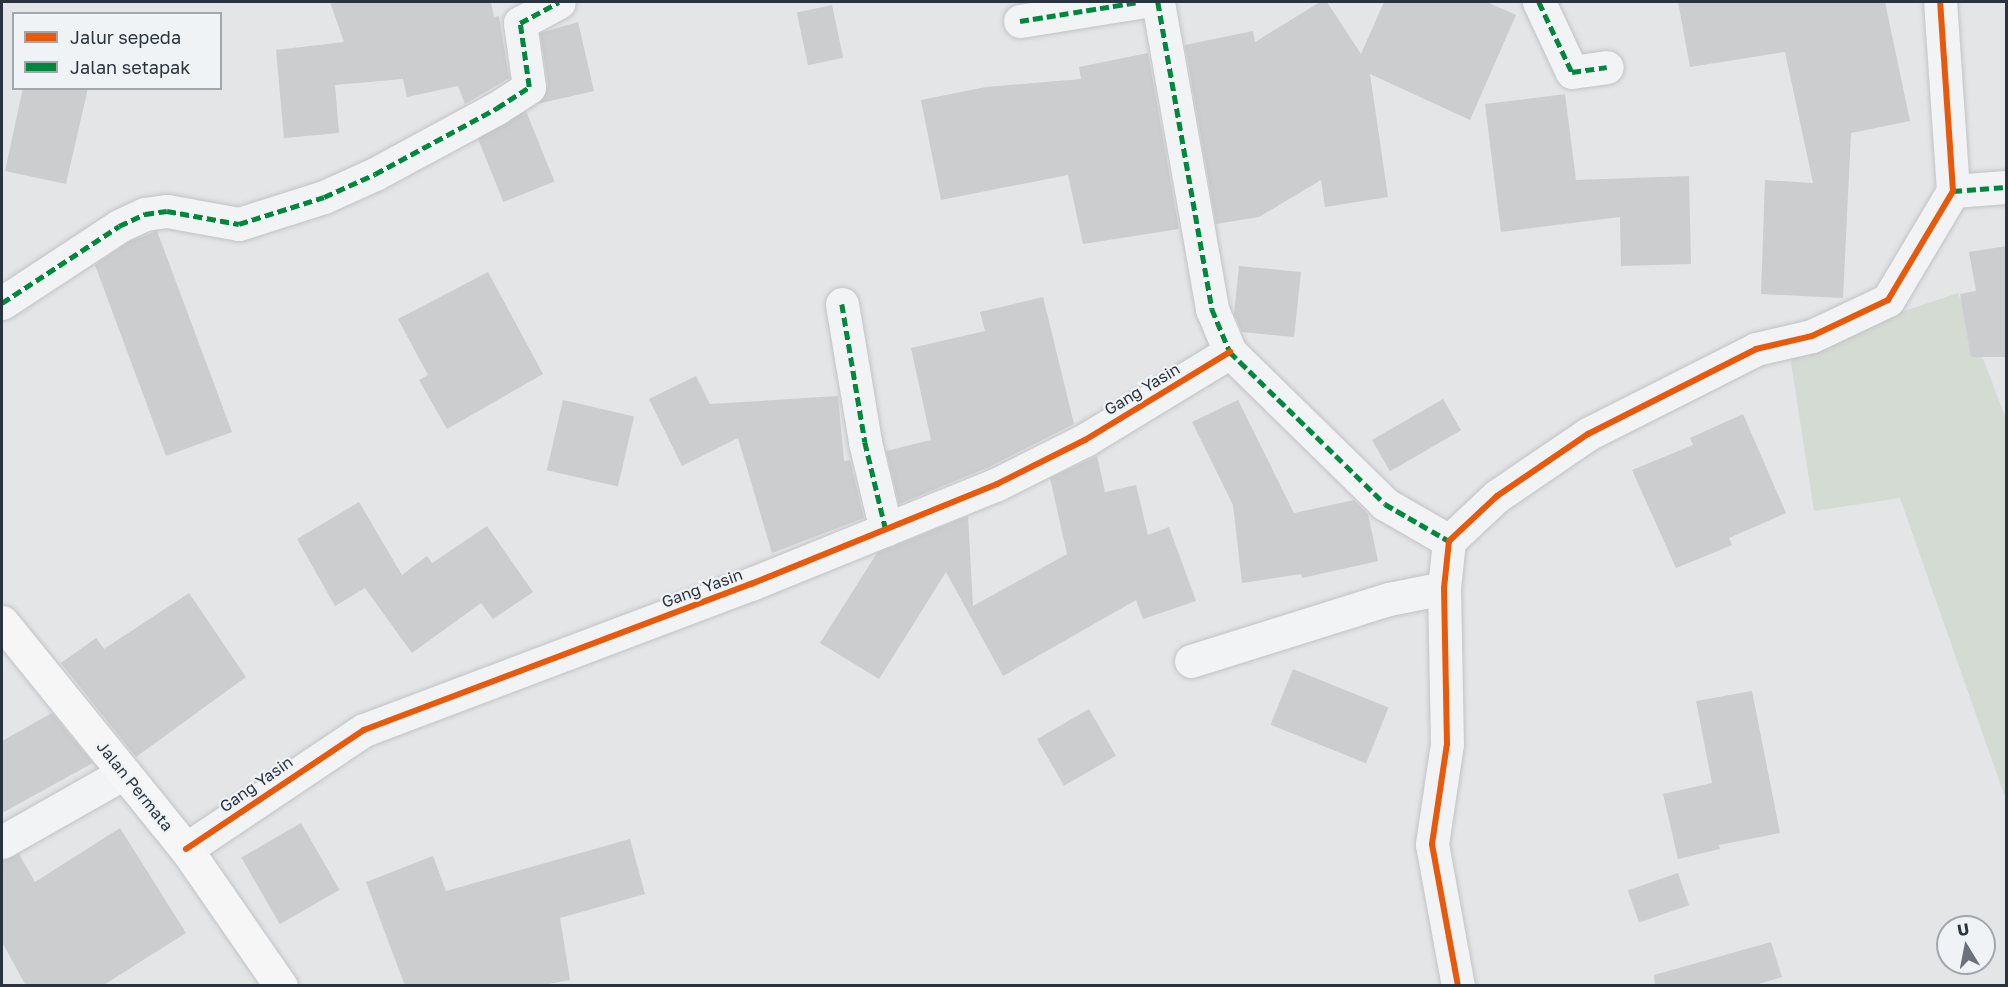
<!DOCTYPE html>
<html>
<head>
<meta charset="utf-8">
<style>
	body { margin:0 }
	#map { position:relative; width:2008px; height:987px; overflow:hidden; background:#e3e5e7; font-family:"Golos Text",sans-serif }
	div>[style] { position:absolute }
	[style*='--x'] { left:calc(var(--x)*1px); top:calc(var(--y)*1px); width:calc(var(--w)*1px); rotate:calc(var(--a)*1deg) }
	.green>* { inset:0; background:#d4dbd3 }
	.building>* { inset:0; background:#cbcdcf; transform-origin:0 0 }
	.roads { filter:drop-shadow(0 0 2px #c1c3c5) drop-shadow(0 0 2px #c1c3c5) }
	.minor>* { height:33px; margin:-16.5px; padding:0 16.5px; transform-origin:16.5px; border-radius:16.5px; background:#f1f3f4 }
	.primary>* { height:33px; margin:-16.5px; padding:0 16.5px; transform-origin:16.5px; border-radius:16.5px; background:#f6f6f6 }
	.quiet>* { height:4.5px; margin-top:-2.25px; transform-origin:0; background:repeating-linear-gradient(90deg,#00873e 0 9px,transparent 0 13.5px) }
	.cycleway>* { height:6px; margin:-3px; padding:0 3px; transform-origin:3px; border-radius:3px; background:#e8590c }
	span { translate:-50% -50%; white-space:nowrap; text-align:center; line-height:1.15; -webkit-text-stroke:4.5px #f0f3f6; paint-order:stroke }
	.street-label { font-size:16px; color:#2a343f }
	.frame { position:absolute; inset:0; border:3px solid #2a343f; pointer-events:none }
	.legend { position:absolute; left:12px; top:12px; width:210px; height:78px; box-sizing:border-box; background:#f0f3f6; border:2px solid #a1a7ad; margin:0; padding:8px 10px; list-style:none; font-size:18px; color:#2a343f }
	.legend li { display:flex; align-items:center; gap:12px; height:30px }
	.legend b { width:30px; border:2px solid #a1a7ad }
	.north { position:absolute; left:1936px; top:915px; width:60px; height:60px; box-sizing:border-box; background:#f0f3f6; border:2px solid #a1a7ad; border-radius:50%; rotate:350deg; font-size:16px; font-weight:700; line-height:24px; text-align:center; color:#2a343f }
	.north::after { content:''; display:block; margin:auto; width:21px; height:27px; background:#6b727a; clip-path:polygon(50% 0,100% 100%,50% 72%,0 100%) }
</style>
</head>
<body>
<div id="map">
	<div class="green">
		<div style="clip-path:polygon(1958px 293px,2006px 419px,2006px 800px,1900px 498px,1814px 511px,1789px 350px)"></div>
	</div>
	<div class="building">
		<div style="clip-path:polygon(330px 2px,491px 2px,494px 17px,499px 16px,509px 78px,465px 104px,458px 86px,407px 97px,403px 79px,335px 85px,339px 133px,284px 138px,276px 50px,344px 42px)"></div>
		<div style="clip-path:polygon(1320px 2px,1327px 2px,1361px 54px,1384px 2px,1487px 2px,1516px 15px,1470px 120px,1370px 74px,1388px 197px,1325px 207px,1321px 180px,1259px 217px,1216px 224px,1185px 45px,1253px 31px,1255px 42px)"></div>
		<div style="clip-path:polygon(1678px 2px,1885px 2px,1910px 121px,1851px 133px,1843px 298px,1761px 294px,1765px 180px,1813px 183px,1785px 52px,1690px 67px)"></div>
		<div style="left:832px;top:5px;width:54px;height:36px;rotate:78deg"></div>
		<div style="clip-path:polygon(578px 22px,594px 91px,537px 104px,548px 85px,540px 33px)"></div>
		<div style="clip-path:polygon(1148px 53px,1179px 229px,1083px 244px,1068px 175px,941px 200px,921px 100px,986px 87px,1081px 79px,1079px 67px)"></div>
		<div style="clip-path:polygon(23px 88px,88px 88px,66px 184px,5px 171px)"></div>
		<div style="clip-path:polygon(1565px 94px,1576px 180px,1689px 176px,1691px 264px,1621px 266px,1620px 217px,1501px 232px,1485px 104px)"></div>
		<div style="left:526px;top:111px;width:76px;height:55px;rotate:68deg"></div>
		<div style="clip-path:polygon(157px 231px,232px 432px,166px 456px,95px 265px,128px 242px)"></div>
		<div style="clip-path:polygon(2007px 246px,2007px 357px,1971px 357px,1960px 294px,1976px 291px,1969px 252px)"></div>
		<div style="clip-path:polygon(1239px 266px,1301px 272px,1294px 337px,1242px 332px,1234px 314px)"></div>
		<div style="clip-path:polygon(488px 272px,543px 374px,447px 429px,419px 380px,428px 375px,398px 319px)"></div>
		<div style="clip-path:polygon(1043px 297px,1074px 424px,989px 467px,899px 504px,886px 451px,931px 440px,911px 348px,985px 331px,980px 312px)"></div>
		<div style="clip-path:polygon(696px 376px,710px 404px,838px 396px,844px 461px,850px 460px,864px 518px,772px 553px,738px 438px,682px 466px,649px 399px)"></div>
		<div style="left:1443px;top:399px;width:36px;height:82px;rotate:60deg"></div>
		<div style="left:563px;top:400px;width:73px;height:72px;rotate:13deg"></div>
		<div style="clip-path:polygon(1238px 400px,1294px 513px,1354px 500px,1368px 514px,1378px 561px,1302px 578px,1301px 574px,1242px 583px,1233px 505px,1192px 422px)"></div>
		<div style="clip-path:polygon(1743px 414px,1786px 513px,1729px 538px,1732px 545px,1676px 568px,1632px 470px,1693px 445px,1690px 438px)"></div>
		<div style="clip-path:polygon(1097px 456px,1105px 492px,1136px 485px,1148px 535px,1169px 527px,1196px 601px,1143px 619px,1136px 600px,1003px 676px,946px 572px,879px 679px,820px 643px,877px 553px,968px 516px,973px 606px,1067px 554px,1050px 478px)"></div>
		<div style="clip-path:polygon(359px 502px,402px 575px,427px 556px,432px 563px,487px 526px,533px 592px,493px 619px,481px 603px,412px 653px,365px 588px,335px 606px,297px 539px)"></div>
		<div style="clip-path:polygon(189px 593px,246px 677px,136px 757px,61px 663px,96px 638px,104px 649px)"></div>
		<div style="left:1293px;top:669px;width:103px;height:60px;rotate:22deg"></div>
		<div style="clip-path:polygon(1752px 691px,1780px 833px,1719px 845px,1720px 849px,1678px 859px,1663px 794px,1712px 783px,1696px 701px)"></div>
		<div style="left:1089px;top:709px;width:54px;height:60px;rotate:60deg"></div>
		<div style="clip-path:polygon(52px 713px,93px 763px,2px 813px,2px 741px)"></div>
		<div style="left:301px;top:823px;width:77px;height:69px;rotate:60deg"></div>
		<div style="clip-path:polygon(120px 828px,186px 933px,102px 986px,26px 986px,2px 942px,2px 861px,19px 854px,35px 882px)"></div>
		<div style="clip-path:polygon(630px 839px,645px 894px,560px 918px,570px 980px,538px 986px,405px 986px,366px 882px,433px 856px,446px 891px)"></div>
		<div style="left:1678px;top:873px;width:34px;height:53px;rotate:71deg"></div>
		<div style="clip-path:polygon(1771px 942px,1782px 977px,1752px 986px,1655px 986px,1654px 975px)"></div>
	</div>
	<div class="roads">
		<div class="minor">
			<div style="--x:1158;--y:2;--w:312;--a:80"></div>
			<div style="--x:1212;--y:309;--w:47;--a:67.3"></div>
			<div style="--x:1230;--y:352;--w:217;--a:44.4"></div>
			<div style="--x:1385;--y:504;--w:74;--a:30"></div>
			<div style="--x:1539;--y:2;--w:77;--a:64.8"></div>
			<div style="--x:1572;--y:72;--w:35;--a:-8"></div>
			<div style="--x:1020;--y:21;--w:121;--a:-9.1"></div>
			<div style="--x:1953;--y:191;--w:53;--a:-4.3"></div>
			<div style="--x:2;--y:303;--w:140;--a:-33.3"></div>
			<div style="--x:119;--y:226;--w:29;--a:-25"></div>
			<div style="--x:145;--y:214;--w:22;--a:-8"></div>
			<div style="--x:167;--y:211;--w:73;--a:10.2"></div>
			<div style="--x:239;--y:224;--w:89;--a:-17.6"></div>
			<div style="--x:324;--y:197;--w:56;--a:-24.3"></div>
			<div style="--x:375;--y:174;--w:139;--a:-28.4"></div>
			<div style="--x:497;--y:108;--w:38;--a:-33"></div>
			<div style="--x:529;--y:87;--w:65;--a:-98"></div>
			<div style="--x:520;--y:23;--w:44;--a:-28.3"></div>
			<div style="--x:842;--y:304;--w:140;--a:80.5"></div>
			<div style="--x:865;--y:442;--w:90;--a:76.6"></div>
			<div style="--x:1191;--y:661;--w:207;--a:-17.4"></div>
			<div style="--x:1389;--y:599;--w:56;--a:-11.3"></div>
			<div style="--x:2;--y:842;--w:140;--a:-29.5"></div>
			<div style="--x:186;--y:849;--w:214;--a:-33.8"></div>
			<div style="--x:364;--y:730;--w:414;--a:-20.7"></div>
			<div style="--x:751;--y:584;--w:266;--a:-22.1"></div>
			<div style="--x:997;--y:484;--w:98;--a:-26.6"></div>
			<div style="--x:1085;--y:440;--w:170;--a:-31.3"></div>
			<div style="--x:1458;--y:986;--w:144;--a:-100.4"></div>
			<div style="--x:1432;--y:844;--w:101;--a:-81.5"></div>
			<div style="--x:1447;--y:744;--w:156;--a:-91.1"></div>
			<div style="--x:1444;--y:588;--w:47;--a:-83.9"></div>
			<div style="--x:1449;--y:541;--w:66;--a:-43.2"></div>
			<div style="--x:1497;--y:496;--w:110;--a:-34.3"></div>
			<div style="--x:1588;--y:434;--w:188;--a:-26.8"></div>
			<div style="--x:1756;--y:349;--w:57;--a:-13.1"></div>
			<div style="--x:1812;--y:336;--w:84;--a:-25.3"></div>
			<div style="--x:1888;--y:300;--w:127;--a:-59.2"></div>
			<div style="--x:1953;--y:191;--w:189;--a:-93.9"></div>
		</div>
		<div class="primary">
			<div style="--x:2;--y:622;--w:292;--a:51"></div>
			<div style="--x:186;--y:849;--w:167;--a:55.3"></div>
		</div>
	</div>
	<div class="quiet">
		<div style="--x:1158;--y:2;--w:312;--a:80"></div>
		<div style="--x:1212;--y:309;--w:47;--a:67.3"></div>
		<div style="--x:1230;--y:352;--w:217;--a:44.4"></div>
		<div style="--x:1385;--y:504;--w:74;--a:30"></div>
		<div style="--x:1539;--y:2;--w:77;--a:64.8"></div>
		<div style="--x:1572;--y:72;--w:35;--a:-8"></div>
		<div style="--x:1020;--y:21;--w:121;--a:-9.1"></div>
		<div style="--x:1953;--y:191;--w:53;--a:-4.3"></div>
		<div style="--x:2;--y:303;--w:140;--a:-33.3"></div>
		<div style="--x:119;--y:226;--w:29;--a:-25"></div>
		<div style="--x:145;--y:214;--w:22;--a:-8"></div>
		<div style="--x:167;--y:211;--w:73;--a:10.2"></div>
		<div style="--x:239;--y:224;--w:89;--a:-17.6"></div>
		<div style="--x:324;--y:197;--w:56;--a:-24.3"></div>
		<div style="--x:375;--y:174;--w:139;--a:-28.4"></div>
		<div style="--x:497;--y:108;--w:38;--a:-33"></div>
		<div style="--x:529;--y:87;--w:65;--a:-98"></div>
		<div style="--x:520;--y:23;--w:44;--a:-28.3"></div>
		<div style="--x:842;--y:304;--w:140;--a:80.5"></div>
		<div style="--x:865;--y:442;--w:90;--a:76.6"></div>
	</div>
	<div class="cycleway">
		<div style="--x:186;--y:849;--w:214;--a:-33.8"></div>
		<div style="--x:364;--y:730;--w:414;--a:-20.7"></div>
		<div style="--x:751;--y:584;--w:266;--a:-22.1"></div>
		<div style="--x:997;--y:484;--w:98;--a:-26.6"></div>
		<div style="--x:1085;--y:440;--w:170;--a:-31.3"></div>
		<div style="--x:1458;--y:986;--w:144;--a:-100.4"></div>
		<div style="--x:1432;--y:844;--w:101;--a:-81.5"></div>
		<div style="--x:1447;--y:744;--w:156;--a:-91.1"></div>
		<div style="--x:1444;--y:588;--w:47;--a:-83.9"></div>
		<div style="--x:1449;--y:541;--w:66;--a:-43.2"></div>
		<div style="--x:1497;--y:496;--w:110;--a:-34.3"></div>
		<div style="--x:1588;--y:434;--w:188;--a:-26.8"></div>
		<div style="--x:1756;--y:349;--w:57;--a:-13.1"></div>
		<div style="--x:1812;--y:336;--w:84;--a:-25.3"></div>
		<div style="--x:1888;--y:300;--w:127;--a:-59.2"></div>
		<div style="--x:1953;--y:191;--w:189;--a:-93.9"></div>
	</div>
	<div class="street-label">
		<span style="left:1142px;top:389px;rotate:-31deg">Gang Yasin</span>
		<span style="left:702px;top:588px;rotate:-20deg">Gang Yasin</span>
		<span style="left:256px;top:784px;rotate:-35deg">Gang Yasin</span>
		<span style="left:135px;top:786px;rotate:51deg">Jalan Permata</span>
	</div>
	<div class="frame"></div>
	<ul class="legend">
	<li><b style="height:8px;background:#e8590c"></b>Jalur sepeda</li>
	<li><b style="height:8px;background:#00873e"></b>Jalan setapak</li>
	</ul>
	<div class="north">U</div>
</div>
</body>
</html>
